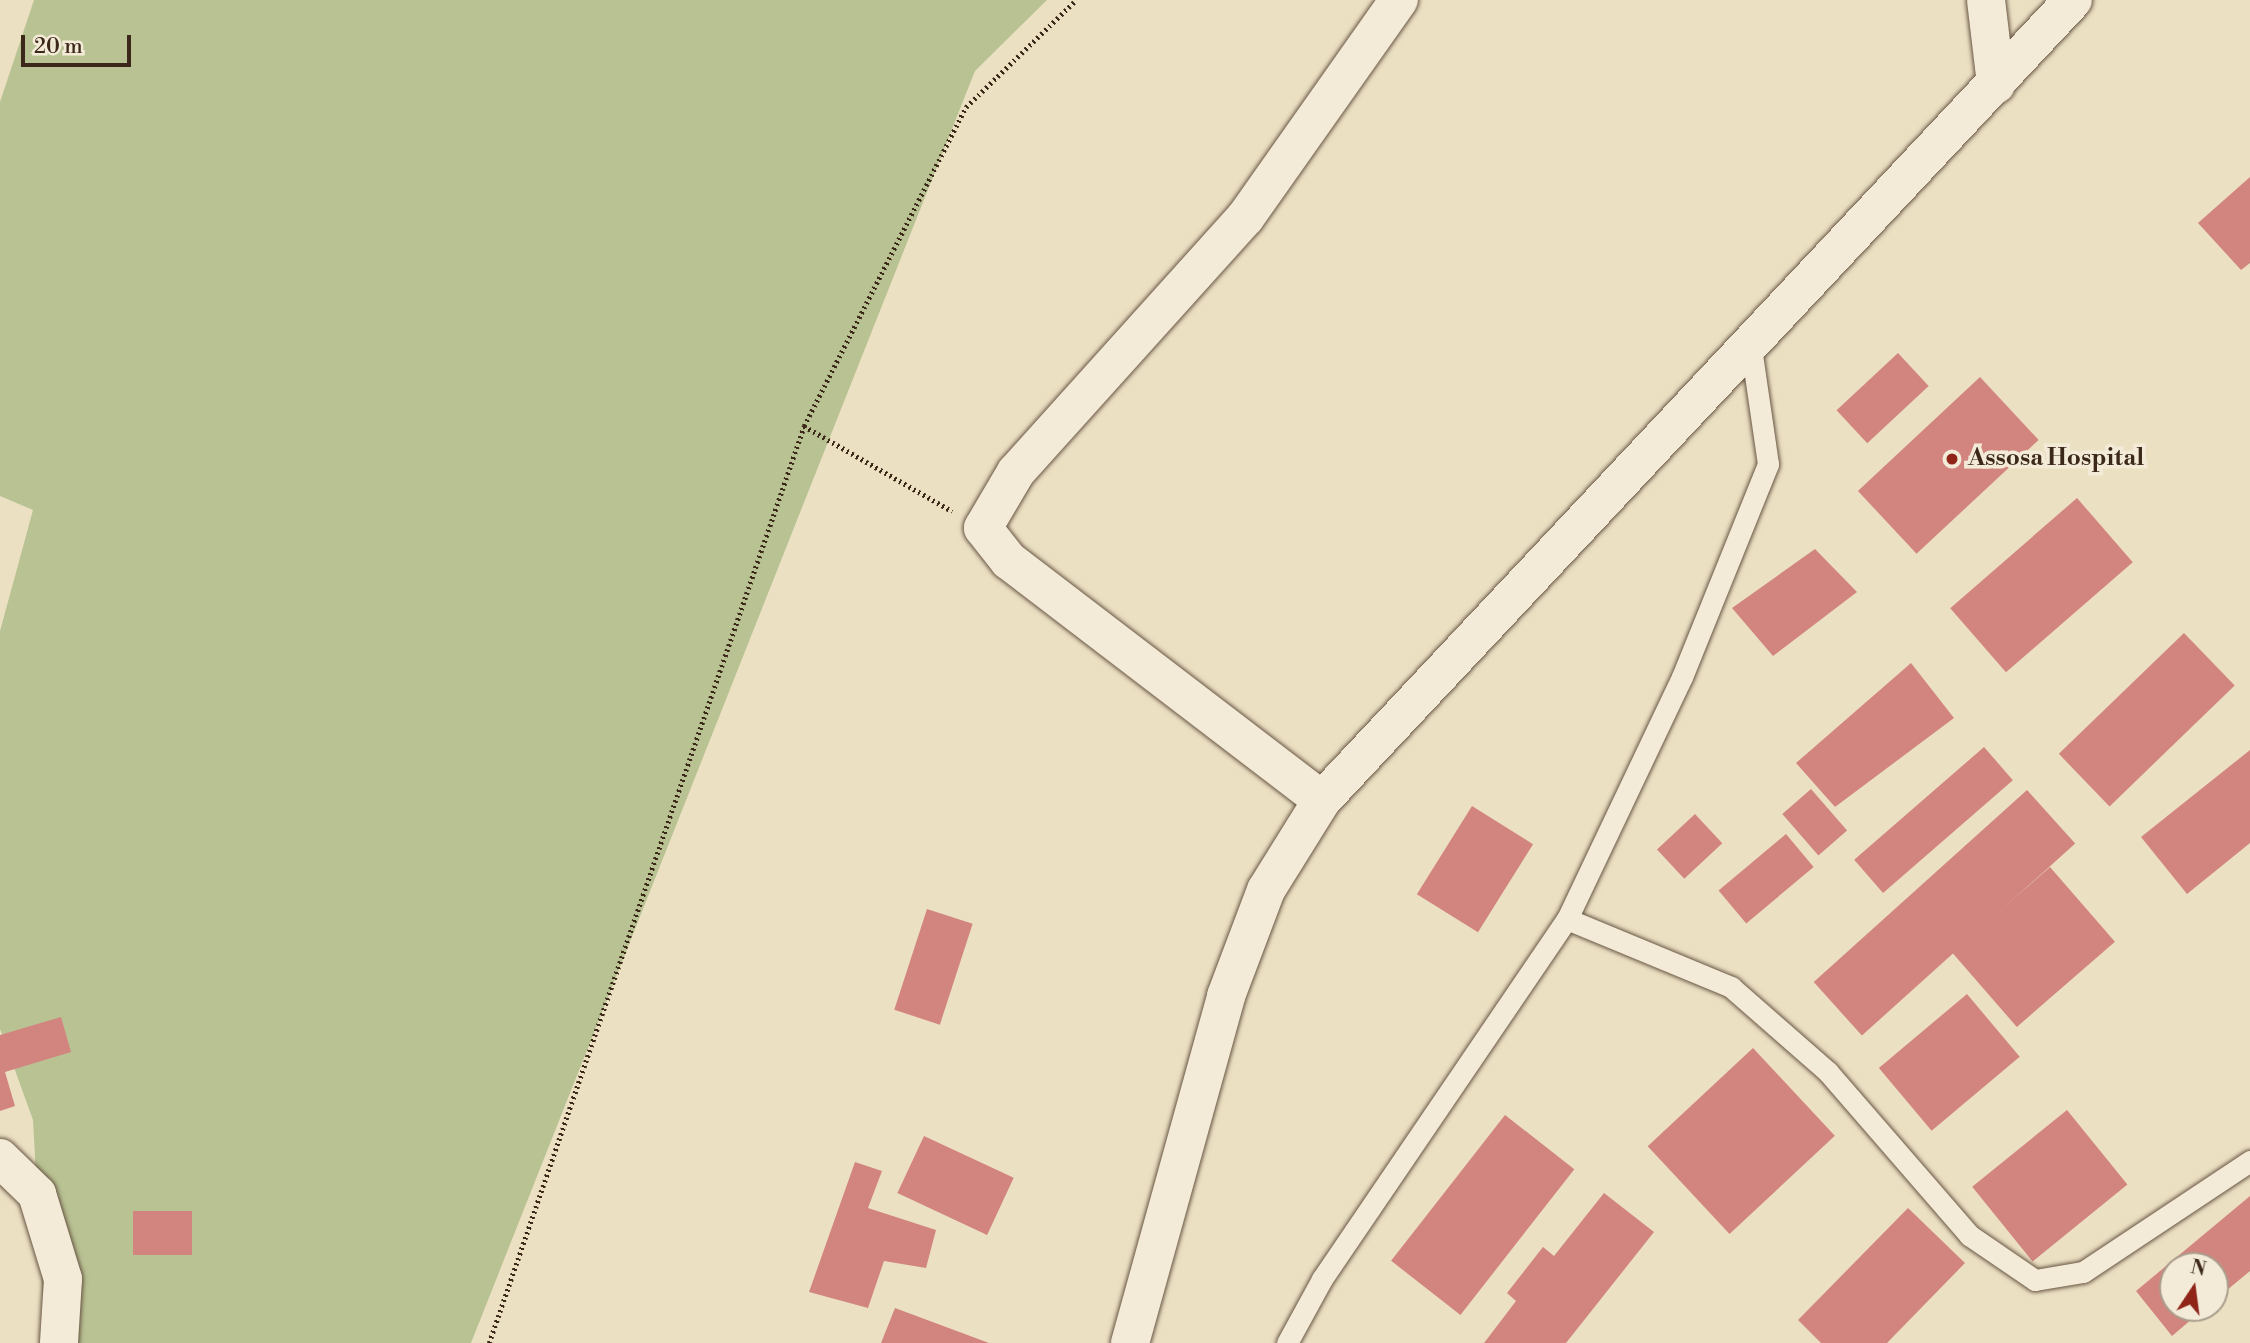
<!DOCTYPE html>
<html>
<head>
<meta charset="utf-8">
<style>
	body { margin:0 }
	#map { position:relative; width:2250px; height:1343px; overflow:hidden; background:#ece0c3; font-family:"Libre Bodoni",serif }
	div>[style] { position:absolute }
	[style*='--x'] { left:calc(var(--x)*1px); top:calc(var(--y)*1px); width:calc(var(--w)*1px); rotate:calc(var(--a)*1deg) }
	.green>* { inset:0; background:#b9c293 }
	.building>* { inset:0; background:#d2857f; transform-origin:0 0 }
	.path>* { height:4.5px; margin-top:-2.25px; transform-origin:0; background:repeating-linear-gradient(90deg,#3c2819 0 2px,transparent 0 5.5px) }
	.roads { filter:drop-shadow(0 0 2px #685644) drop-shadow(0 0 2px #685644) }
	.service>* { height:21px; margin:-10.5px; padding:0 10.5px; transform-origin:10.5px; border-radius:10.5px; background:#f3ebd8 }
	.minor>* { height:38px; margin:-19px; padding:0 19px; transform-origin:19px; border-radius:19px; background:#f3ebd8 }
	.tertiary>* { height:38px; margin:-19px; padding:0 19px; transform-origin:19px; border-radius:19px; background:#f3ebd8 }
	.dots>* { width:19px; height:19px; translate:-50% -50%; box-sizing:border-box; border:4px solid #f3ebd8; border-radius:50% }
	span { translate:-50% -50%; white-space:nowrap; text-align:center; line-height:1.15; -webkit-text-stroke:7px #f3ebd8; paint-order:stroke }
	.poi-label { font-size:24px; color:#3c2819; font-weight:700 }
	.left { translate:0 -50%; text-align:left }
	.north { position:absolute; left:2159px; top:1252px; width:70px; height:70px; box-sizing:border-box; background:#f3ebd8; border:2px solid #aa9d8c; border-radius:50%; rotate:13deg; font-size:19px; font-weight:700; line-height:28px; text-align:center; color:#3c2819 }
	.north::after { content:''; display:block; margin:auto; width:24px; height:32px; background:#8f2418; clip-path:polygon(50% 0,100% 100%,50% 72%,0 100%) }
	.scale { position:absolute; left:21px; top:35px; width:110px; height:32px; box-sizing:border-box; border:4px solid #3c2819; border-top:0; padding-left:9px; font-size:21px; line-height:24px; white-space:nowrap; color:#3c2819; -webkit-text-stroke:5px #f3ebd8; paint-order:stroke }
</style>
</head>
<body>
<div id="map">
	<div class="green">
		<div style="clip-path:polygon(34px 0,1047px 0,975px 71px,471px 1343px,45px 1343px,33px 1120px,0 1029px,0 631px,33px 510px,0 496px,0 102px)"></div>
	</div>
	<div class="building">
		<div style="clip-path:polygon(2250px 177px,2250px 263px,2241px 270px,2198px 223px)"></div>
		<div style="left:1898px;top:353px;width:45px;height:84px;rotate:47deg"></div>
		<div style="left:1980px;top:377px;width:86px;height:167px;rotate:47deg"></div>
		<div style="left:2077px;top:498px;width:85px;height:168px;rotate:49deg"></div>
		<div style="clip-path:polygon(1815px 549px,1857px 592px,1773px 656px,1732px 608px)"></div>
		<div style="left:2184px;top:633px;width:73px;height:174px;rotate:46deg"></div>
		<div style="clip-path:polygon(1911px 663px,1954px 718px,1835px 807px,1796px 763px)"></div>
		<div style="left:1984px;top:747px;width:44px;height:172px;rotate:49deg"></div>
		<div style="clip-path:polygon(2250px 750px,2250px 843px,2187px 894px,2141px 837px)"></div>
		<div style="left:1811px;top:789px;width:55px;height:38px;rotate:49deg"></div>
		<div style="left:2027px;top:790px;width:72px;height:287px;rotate:48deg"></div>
		<div style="left:1472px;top:806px;width:72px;height:104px;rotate:32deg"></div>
		<div style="left:1695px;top:814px;width:40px;height:52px;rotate:47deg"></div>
		<div style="left:1786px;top:834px;width:43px;height:88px;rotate:50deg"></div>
		<div style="left:2050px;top:867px;width:99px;height:130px;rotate:49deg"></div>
		<div style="left:927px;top:909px;width:48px;height:106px;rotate:18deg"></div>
		<div style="left:1967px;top:994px;width:82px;height:115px;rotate:50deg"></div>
		<div style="clip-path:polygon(61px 1017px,71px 1052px,5px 1072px,15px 1106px,0 1111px,0 1035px)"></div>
		<div style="left:1753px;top:1048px;width:120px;height:144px;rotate:47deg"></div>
		<div style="left:2067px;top:1110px;width:96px;height:122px;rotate:51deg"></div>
		<div style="left:1505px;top:1115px;width:88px;height:185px;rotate:38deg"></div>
		<div style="left:924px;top:1136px;width:99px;height:63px;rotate:25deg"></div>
		<div style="clip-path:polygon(855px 1162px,882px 1171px,868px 1208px,936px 1230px,926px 1268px,884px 1261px,868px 1308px,809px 1292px)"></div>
		<div style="clip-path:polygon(1604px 1193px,1654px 1232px,1566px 1343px,1484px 1343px,1516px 1301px,1507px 1293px,1543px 1247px,1554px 1256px)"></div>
		<div style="clip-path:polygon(2250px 1196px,2250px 1271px,2215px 1300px,2215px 1266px,2173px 1266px,2173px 1308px,2205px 1308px,2172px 1336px,2136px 1291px)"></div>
		<div style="clip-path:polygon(1908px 1208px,1965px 1263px,1887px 1343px,1821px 1343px,1798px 1320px)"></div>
		<div style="left:133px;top:1211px;width:59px;height:44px"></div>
		<div style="clip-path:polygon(895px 1308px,989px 1343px,881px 1343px)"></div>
	</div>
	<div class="path">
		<div style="--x:804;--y:426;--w:171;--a:29.9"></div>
		<div style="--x:489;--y:1343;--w:970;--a:-71.04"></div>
		<div style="--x:804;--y:426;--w:358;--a:-63.1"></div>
		<div style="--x:966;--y:107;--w:153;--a:-44.2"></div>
	</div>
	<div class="roads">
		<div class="service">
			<div style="--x:1567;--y:919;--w:178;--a:22.5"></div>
			<div style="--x:1731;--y:987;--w:129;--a:41.2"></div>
			<div style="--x:1828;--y:1072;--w:216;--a:49.1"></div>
			<div style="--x:1969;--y:1235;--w:80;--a:34.3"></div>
			<div style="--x:2035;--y:1280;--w:49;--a:-9.5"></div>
			<div style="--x:2083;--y:1272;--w:201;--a:-33.6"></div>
			<div style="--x:1287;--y:1343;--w:73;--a:-61.3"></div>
			<div style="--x:1322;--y:1279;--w:435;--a:-55.8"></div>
			<div style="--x:1567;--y:919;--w:268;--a:-64.6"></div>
			<div style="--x:1682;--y:677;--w:230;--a:-68"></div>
			<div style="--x:1768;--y:464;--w:125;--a:-98.3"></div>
		</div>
		<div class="minor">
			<div style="--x:1986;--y:0;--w:85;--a:83.2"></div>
			<div style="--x:1322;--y:800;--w:394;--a:-142.6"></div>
			<div style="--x:1009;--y:561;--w:42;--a:-128.2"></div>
			<div style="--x:983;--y:528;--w:65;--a:-59.5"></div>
			<div style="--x:1016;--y:472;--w:342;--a:-48"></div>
			<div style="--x:1245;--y:218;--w:267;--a:-54.8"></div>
			<div style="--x:0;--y:1158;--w:52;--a:44.2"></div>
			<div style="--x:37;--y:1194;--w:89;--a:73"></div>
			<div style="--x:63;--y:1279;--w:64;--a:93.6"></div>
		</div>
		<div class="tertiary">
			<div style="--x:1130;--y:1343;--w:360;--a:-74.5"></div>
			<div style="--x:1226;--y:996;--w:113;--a:-69.3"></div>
			<div style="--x:1266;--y:890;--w:106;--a:-58.1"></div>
			<div style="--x:1322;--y:800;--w:1097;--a:-46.81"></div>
		</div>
	</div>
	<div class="dots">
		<div style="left:1952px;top:459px;background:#8f2418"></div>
	</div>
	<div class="poi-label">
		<span class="left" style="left:1968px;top:459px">Assosa Hospital</span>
	</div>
	<div class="north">N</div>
	<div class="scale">20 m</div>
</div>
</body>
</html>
